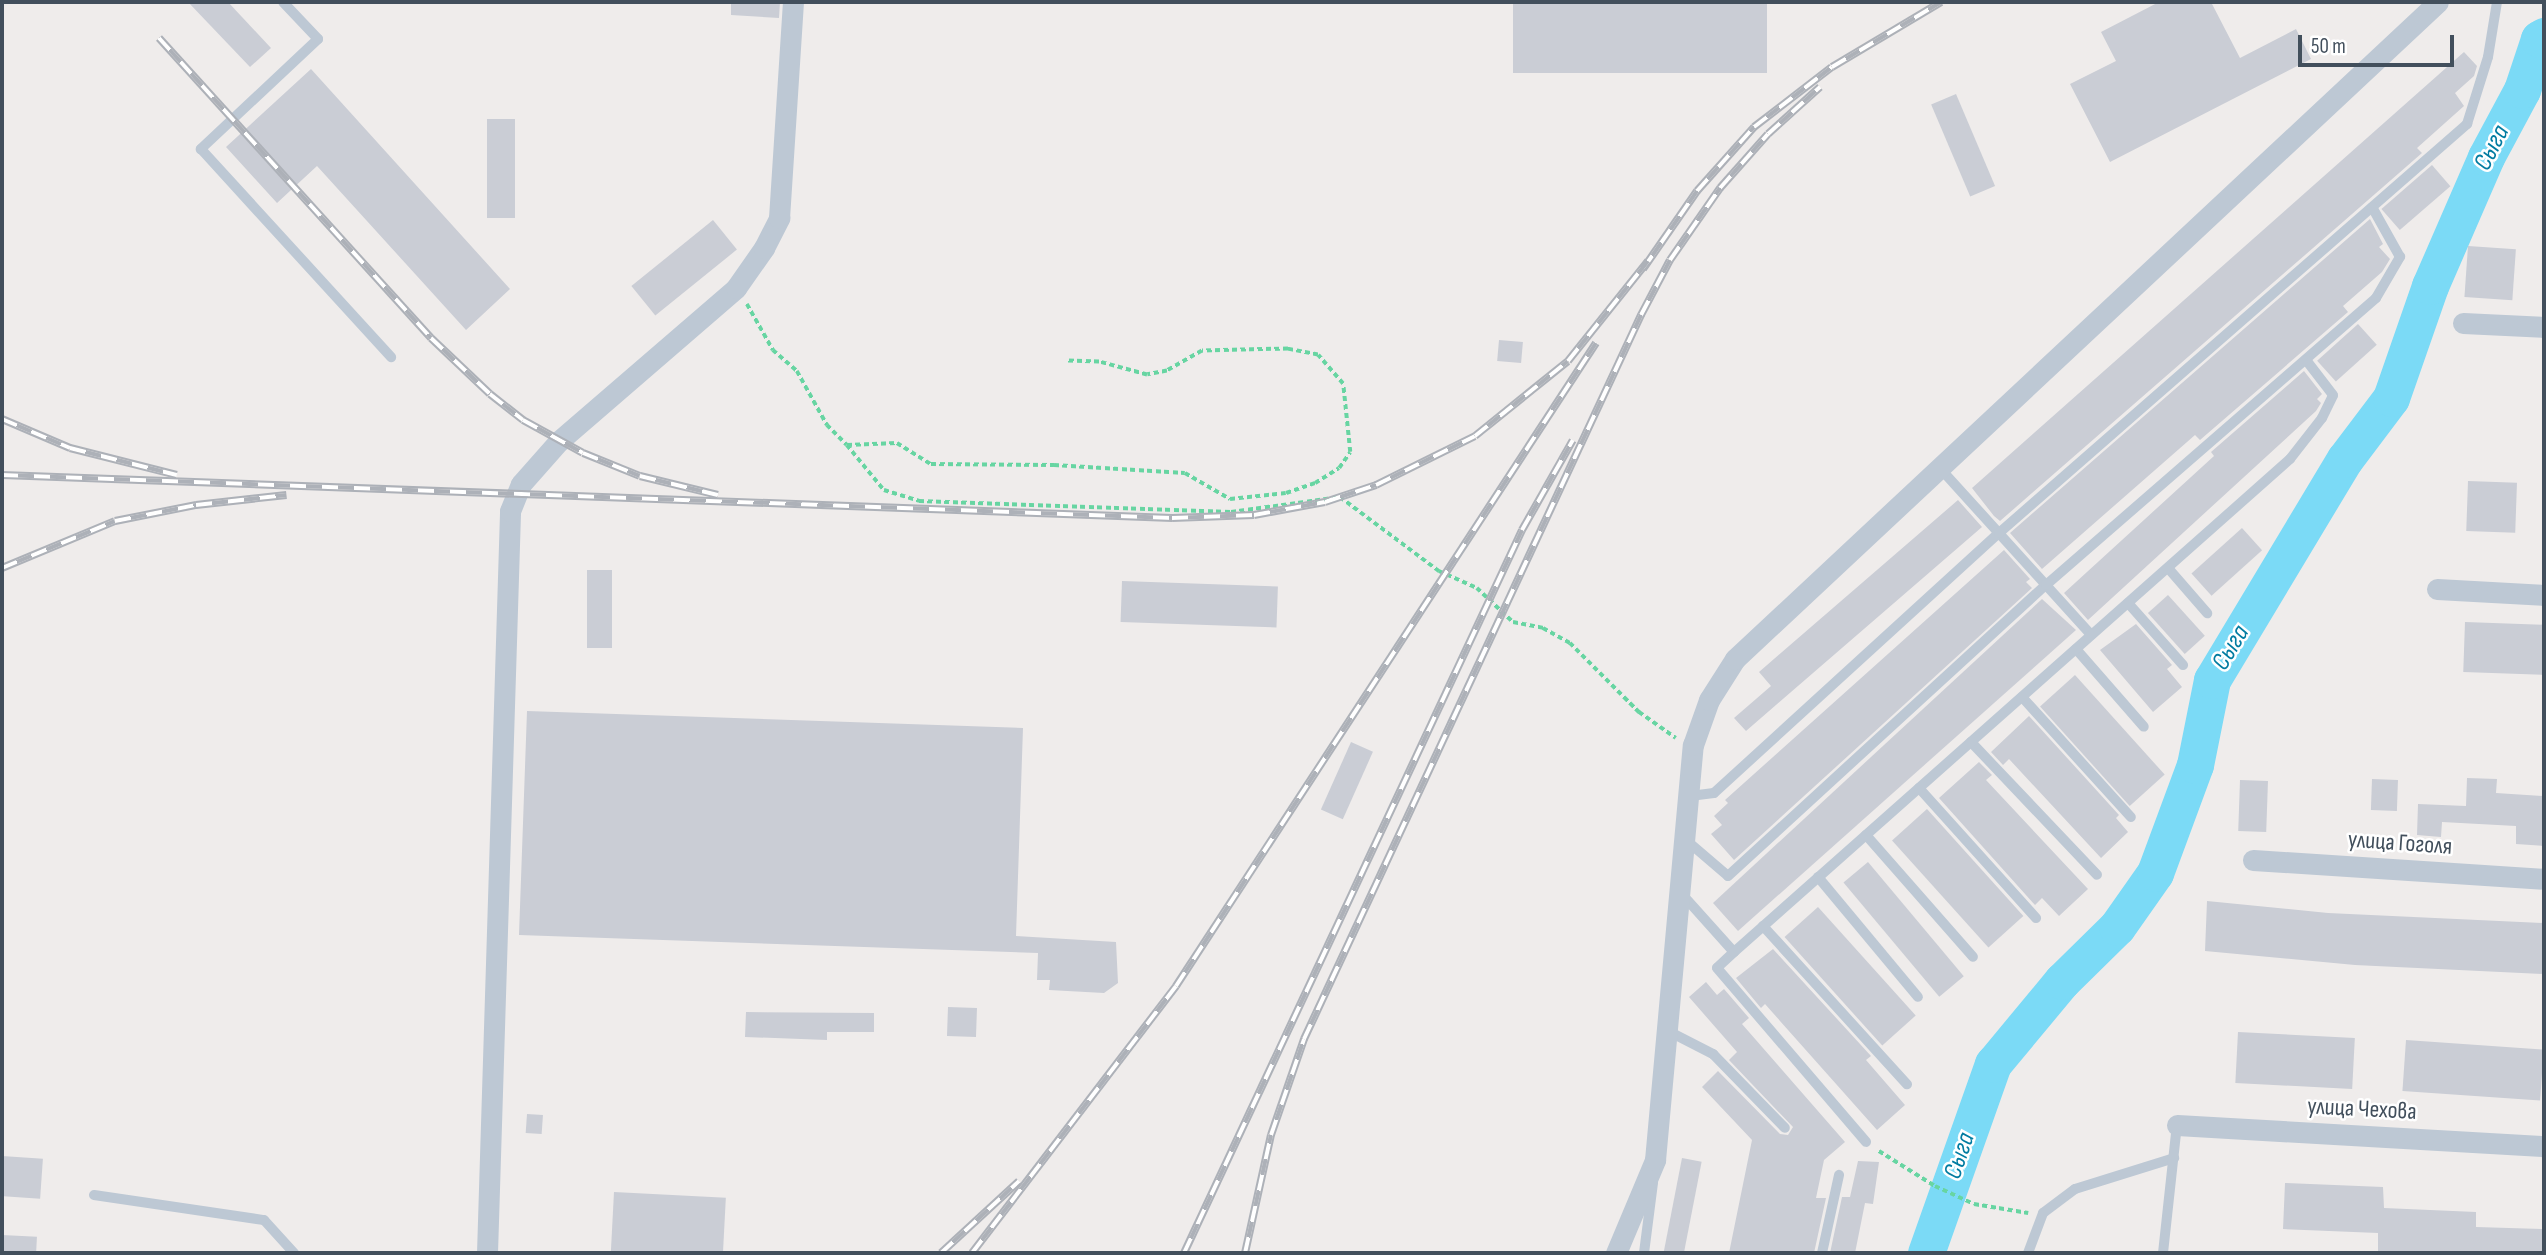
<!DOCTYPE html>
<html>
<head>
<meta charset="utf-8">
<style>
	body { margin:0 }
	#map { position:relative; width:2546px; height:1255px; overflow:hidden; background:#efeceb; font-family:"Sofia Sans Condensed",sans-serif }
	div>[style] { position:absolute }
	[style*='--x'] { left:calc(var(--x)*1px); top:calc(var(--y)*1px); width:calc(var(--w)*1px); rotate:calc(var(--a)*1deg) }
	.river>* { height:37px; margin:-18.5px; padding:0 18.5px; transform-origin:18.5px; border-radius:18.5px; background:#7bdaf6 }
	.building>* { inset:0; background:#cacdd5; transform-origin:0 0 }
	.path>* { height:3.5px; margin-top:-1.75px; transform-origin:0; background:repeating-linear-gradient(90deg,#67d5a2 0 5px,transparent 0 8.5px) }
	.service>* { height:10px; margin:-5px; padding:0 5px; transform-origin:5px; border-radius:5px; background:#bdc8d4 }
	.minor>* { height:21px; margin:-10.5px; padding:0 10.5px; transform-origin:10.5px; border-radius:10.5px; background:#bdc8d4 }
	.rail>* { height:8px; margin-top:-4px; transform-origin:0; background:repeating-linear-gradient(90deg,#fff 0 16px,#adb1b8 0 32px); box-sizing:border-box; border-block:2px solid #adb1b8 }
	span { translate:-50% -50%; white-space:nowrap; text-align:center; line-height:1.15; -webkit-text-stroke:5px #fff; paint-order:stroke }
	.street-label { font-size:24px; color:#424f5c }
	.water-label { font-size:26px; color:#027ca1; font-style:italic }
	.frame { position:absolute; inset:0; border:4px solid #424f5c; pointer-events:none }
	.scale { position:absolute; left:2298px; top:35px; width:156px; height:32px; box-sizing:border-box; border:4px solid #424f5c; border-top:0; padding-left:9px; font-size:21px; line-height:24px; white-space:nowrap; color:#424f5c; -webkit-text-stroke:5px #fff; paint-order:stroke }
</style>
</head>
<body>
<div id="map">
	<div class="river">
		<div style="--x:1926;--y:1253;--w:201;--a:-70.5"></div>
		<div style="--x:1993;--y:1064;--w:108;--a:-50.3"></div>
		<div style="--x:2062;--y:981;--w:77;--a:-44.5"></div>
		<div style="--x:2117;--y:927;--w:66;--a:-54.9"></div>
		<div style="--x:2155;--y:873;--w:115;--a:-69.7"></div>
		<div style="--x:2195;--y:765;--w:87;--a:-78.7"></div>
		<div style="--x:2212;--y:680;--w:258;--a:-59"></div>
		<div style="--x:2345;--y:459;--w:76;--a:-53"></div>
		<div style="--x:2391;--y:398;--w:119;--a:-70.8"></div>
		<div style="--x:2430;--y:286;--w:141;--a:-66.5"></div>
		<div style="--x:2486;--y:157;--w:76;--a:-61.8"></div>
		<div style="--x:2522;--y:90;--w:54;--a:-71.6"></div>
		<div style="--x:2539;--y:39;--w:6;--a:-31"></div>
	</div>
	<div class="building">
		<div style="clip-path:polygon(188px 2px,228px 2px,271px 48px,250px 67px)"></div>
		<div style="clip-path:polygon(731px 2px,780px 2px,779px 18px,731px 15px)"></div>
		<div style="left:1513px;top:2px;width:254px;height:71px"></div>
		<div style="clip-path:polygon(2159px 2px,2211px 2px,2240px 58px,2296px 29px,2311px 59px,2110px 162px,2070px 84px,2116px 61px,2101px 32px)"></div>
		<div style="clip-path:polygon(2464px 52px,2477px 66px,2474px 76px,2455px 93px,2464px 106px,2417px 148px,2422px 153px,2000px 521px,1994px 516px,1972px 488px)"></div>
		<div style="clip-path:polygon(311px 69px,510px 289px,466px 330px,317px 166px,277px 203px,226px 147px)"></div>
		<div style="left:1956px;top:94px;width:100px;height:27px;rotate:67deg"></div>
		<div style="left:487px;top:119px;width:28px;height:99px"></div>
		<div style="left:2432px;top:165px;width:28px;height:67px;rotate:49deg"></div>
		<div style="clip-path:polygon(2370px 219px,2383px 244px,2379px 247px,2390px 259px,2382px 272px,2343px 306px,2348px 312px,2200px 440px,2195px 435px,2042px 569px,2010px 533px)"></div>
		<div style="left:713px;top:220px;width:38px;height:105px;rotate:51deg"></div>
		<div style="left:2468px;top:246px;width:48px;height:51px;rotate:4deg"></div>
		<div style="left:2358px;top:324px;width:28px;height:55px;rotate:48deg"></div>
		<div style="left:1499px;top:340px;width:24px;height:21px;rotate:5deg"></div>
		<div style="clip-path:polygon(2304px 371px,2322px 394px,2317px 399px,2321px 403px,2316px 411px,2088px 620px,2064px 593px,2214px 456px,2211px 452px)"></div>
		<div style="left:2468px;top:481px;width:49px;height:50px;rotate:2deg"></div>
		<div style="clip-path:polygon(1958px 500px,1982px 527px,1746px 731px,1734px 718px,1771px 686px,1759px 672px)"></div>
		<div style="left:2242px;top:528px;width:30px;height:68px;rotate:48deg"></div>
		<div style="clip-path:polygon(2004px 550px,2030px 579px,2026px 582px,2032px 588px,1734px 860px,1711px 834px,1722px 825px,1714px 816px,1728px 803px,1725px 800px)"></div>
		<div style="left:587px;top:570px;width:25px;height:78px"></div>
		<div style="left:1122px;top:581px;width:156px;height:41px;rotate:2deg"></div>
		<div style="left:2168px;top:595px;width:55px;height:27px;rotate:48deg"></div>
		<div style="clip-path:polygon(2042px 599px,2076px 630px,1738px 931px,1713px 903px)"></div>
		<div style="left:2465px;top:622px;width:79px;height:50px;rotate:2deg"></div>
		<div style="clip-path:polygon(2136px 624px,2172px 665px,2167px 669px,2182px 687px,2153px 712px,2100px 650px)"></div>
		<div style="left:2075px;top:675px;width:134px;height:47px;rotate:48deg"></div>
		<div style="clip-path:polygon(527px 711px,1023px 728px,1016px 936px,1116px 942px,1118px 983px,1104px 993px,1049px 990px,1050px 980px,1037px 980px,1038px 953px,519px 935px)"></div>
		<div style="clip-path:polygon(2029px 716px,2119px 815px,2116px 818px,2128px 832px,2101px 858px,2009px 759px,2003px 765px,1991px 752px)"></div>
		<div style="left:1351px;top:742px;width:24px;height:74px;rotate:24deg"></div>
		<div style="clip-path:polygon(1979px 762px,1992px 775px,1986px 780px,2088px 889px,2059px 916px,2042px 898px,2035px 905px,1939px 798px)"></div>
		<div style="clip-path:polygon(2467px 778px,2497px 779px,2496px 793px,2544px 796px,2544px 846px,2516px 844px,2516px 826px,2442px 822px,2441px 837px,2417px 835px,2418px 804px,2466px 806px)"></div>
		<div style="left:2372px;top:779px;width:26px;height:31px;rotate:2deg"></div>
		<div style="left:2240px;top:780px;width:28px;height:51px;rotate:2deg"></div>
		<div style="left:1927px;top:809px;width:144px;height:47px;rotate:48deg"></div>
		<div style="left:1868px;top:862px;width:149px;height:32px;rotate:50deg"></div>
		<div style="clip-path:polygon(2207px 901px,2328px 913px,2544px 923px,2544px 974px,2355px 965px,2205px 951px)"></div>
		<div style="left:1818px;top:907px;width:146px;height:45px;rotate:48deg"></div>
		<div style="clip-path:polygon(1773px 949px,1871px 1056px,1866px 1060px,1905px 1105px,1877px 1130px,1765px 1004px,1761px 1008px,1736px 978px)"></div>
		<div style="clip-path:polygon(1706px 982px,1717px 995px,1724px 989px,1749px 1018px,1742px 1024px,1845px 1142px,1824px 1160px,1816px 1198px,1826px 1198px,1814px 1253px,1729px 1253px,1752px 1140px,1702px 1087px,1718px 1071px,1780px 1134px,1788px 1135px,1793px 1127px,1729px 1060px,1737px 1052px,1689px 997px)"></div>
		<div style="left:948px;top:1007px;width:29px;height:29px;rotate:2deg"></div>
		<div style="clip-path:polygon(746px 1012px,874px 1013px,874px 1032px,827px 1032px,827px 1040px,745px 1037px)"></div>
		<div style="left:2238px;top:1032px;width:117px;height:51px;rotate:3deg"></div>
		<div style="left:2406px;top:1040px;width:138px;height:51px;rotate:4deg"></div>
		<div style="left:527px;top:1114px;width:16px;height:19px;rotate:4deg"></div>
		<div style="left:2px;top:1156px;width:41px;height:40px;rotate:4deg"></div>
		<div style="left:1682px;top:1158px;width:20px;height:97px;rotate:11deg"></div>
		<div style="clip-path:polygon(1858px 1161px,1879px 1162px,1873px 1204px,1865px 1203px,1855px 1253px,1830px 1253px,1842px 1197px,1850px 1197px)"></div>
		<div style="clip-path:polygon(2285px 1183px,2383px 1187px,2384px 1208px,2476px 1212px,2476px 1227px,2544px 1229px,2544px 1253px,2378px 1253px,2378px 1233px,2283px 1229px)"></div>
		<div style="left:614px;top:1192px;width:112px;height:61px;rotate:3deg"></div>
		<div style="left:2px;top:1235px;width:35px;height:18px;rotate:3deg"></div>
	</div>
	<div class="path">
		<div style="--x:747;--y:304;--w:53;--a:60.5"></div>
		<div style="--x:773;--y:350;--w:32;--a:41"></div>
		<div style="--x:797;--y:371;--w:62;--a:60.9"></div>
		<div style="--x:827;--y:425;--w:28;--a:45"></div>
		<div style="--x:847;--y:445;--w:50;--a:-2.3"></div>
		<div style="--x:897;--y:443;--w:40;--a:32"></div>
		<div style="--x:931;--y:464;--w:123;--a:0.5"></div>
		<div style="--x:1054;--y:465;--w:131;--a:3.5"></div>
		<div style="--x:1185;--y:473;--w:52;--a:30"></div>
		<div style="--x:1230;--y:499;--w:56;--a:-6.1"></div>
		<div style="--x:1286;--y:493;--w:31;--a:-19"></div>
		<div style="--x:1315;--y:483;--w:28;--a:-32"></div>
		<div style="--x:1339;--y:468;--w:19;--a:-55"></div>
		<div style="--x:1350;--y:452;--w:68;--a:-95.9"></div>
		<div style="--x:1343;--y:384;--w:38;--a:-131"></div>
		<div style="--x:1318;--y:355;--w:31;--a:-169"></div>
		<div style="--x:1288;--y:349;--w:86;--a:178.7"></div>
		<div style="--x:1202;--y:351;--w:40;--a:150.3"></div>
		<div style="--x:1167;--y:371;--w:20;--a:169"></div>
		<div style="--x:1147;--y:375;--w:50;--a:-164.8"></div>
		<div style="--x:1099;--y:362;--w:31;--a:-178"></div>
		<div style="--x:847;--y:445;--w:58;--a:50.6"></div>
		<div style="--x:884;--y:490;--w:37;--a:17"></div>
		<div style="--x:919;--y:501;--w:312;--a:2"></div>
		<div style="--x:1231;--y:512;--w:110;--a:-7.8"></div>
		<div style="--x:1340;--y:497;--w:124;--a:36.8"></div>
		<div style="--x:1439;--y:571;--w:42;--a:24.1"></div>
		<div style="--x:1477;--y:588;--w:50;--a:43.4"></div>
		<div style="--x:1513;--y:622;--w:31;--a:11"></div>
		<div style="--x:1543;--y:628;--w:31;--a:29"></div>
		<div style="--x:1570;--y:643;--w:98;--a:45"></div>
		<div style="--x:1639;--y:712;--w:45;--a:35.1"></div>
		<div style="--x:1879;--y:1151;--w:66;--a:32"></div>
		<div style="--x:1935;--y:1186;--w:43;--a:24.8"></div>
		<div style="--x:1974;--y:1204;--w:55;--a:9.5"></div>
	</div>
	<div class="service">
		<div style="--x:283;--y:2;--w:51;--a:46.6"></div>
		<div style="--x:318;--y:39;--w:161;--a:136.8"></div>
		<div style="--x:201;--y:149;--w:282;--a:47.6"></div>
		<div style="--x:1938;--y:466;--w:228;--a:47.8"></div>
		<div style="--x:2168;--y:568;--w:60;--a:49.1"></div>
		<div style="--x:2128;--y:603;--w:83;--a:48.4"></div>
		<div style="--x:2076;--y:649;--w:103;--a:48.9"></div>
		<div style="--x:2022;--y:697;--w:162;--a:47.8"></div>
		<div style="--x:1971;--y:742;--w:183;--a:46.5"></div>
		<div style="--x:1919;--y:788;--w:175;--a:48"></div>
		<div style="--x:1690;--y:796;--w:24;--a:-7"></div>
		<div style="--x:1714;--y:793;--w:386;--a:-42.4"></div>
		<div style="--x:1999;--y:533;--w:622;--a:-41.15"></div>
		<div style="--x:2467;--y:124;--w:70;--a:-72.6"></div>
		<div style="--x:2488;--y:57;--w:56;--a:-80.7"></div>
		<div style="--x:1866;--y:835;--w:162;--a:48.7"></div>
		<div style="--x:1686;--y:840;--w:55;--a:40.6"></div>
		<div style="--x:1728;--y:876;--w:431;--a:-42.5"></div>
		<div style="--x:2046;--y:585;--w:437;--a:-41"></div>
		<div style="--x:2376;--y:298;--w:48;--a:-59.7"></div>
		<div style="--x:2400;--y:257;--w:57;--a:-119.2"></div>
		<div style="--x:1818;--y:877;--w:156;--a:50.2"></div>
		<div style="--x:1681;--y:893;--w:79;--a:48.1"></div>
		<div style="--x:1734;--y:952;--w:23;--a:137"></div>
		<div style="--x:1717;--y:968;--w:229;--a:49.4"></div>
		<div style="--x:1763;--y:926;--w:214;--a:47.7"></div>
		<div style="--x:1734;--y:952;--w:743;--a:-41.56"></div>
		<div style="--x:2290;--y:459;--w:52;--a:-52"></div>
		<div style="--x:2322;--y:418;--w:25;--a:-64"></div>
		<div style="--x:2333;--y:395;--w:44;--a:-127.6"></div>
		<div style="--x:1668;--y:1031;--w:51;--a:27.1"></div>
		<div style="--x:1713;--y:1054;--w:103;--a:45.8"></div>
		<div style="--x:94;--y:1195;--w:172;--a:8.4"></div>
		<div style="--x:264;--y:1220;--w:45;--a:47.7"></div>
		<div style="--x:1644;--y:1253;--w:71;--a:-82.7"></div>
		<div style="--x:1822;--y:1253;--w:80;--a:-77.7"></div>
		<div style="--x:2028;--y:1253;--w:43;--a:-69.4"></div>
		<div style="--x:2043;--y:1213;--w:40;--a:-37"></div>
		<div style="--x:2075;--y:1189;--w:104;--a:-17.4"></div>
		<div style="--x:2163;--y:1253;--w:129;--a:-83.8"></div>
	</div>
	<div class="minor">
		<div style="--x:2463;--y:323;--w:81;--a:2.8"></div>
		<div style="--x:2437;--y:589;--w:107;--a:3.2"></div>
		<div style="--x:2253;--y:860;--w:292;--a:3.7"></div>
		<div style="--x:2177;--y:1125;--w:368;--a:3.3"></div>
		<div style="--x:487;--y:1253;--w:742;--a:-88.22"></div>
		<div style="--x:510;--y:511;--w:29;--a:-68"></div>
		<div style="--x:521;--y:484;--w:57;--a:-48.5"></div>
		<div style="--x:559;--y:441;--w:234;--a:-40.8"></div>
		<div style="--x:736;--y:288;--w:49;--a:-55"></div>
		<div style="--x:764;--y:248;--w:34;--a:-63"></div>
		<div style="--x:779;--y:218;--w:216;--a:-86.3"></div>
		<div style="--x:1616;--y:1253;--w:101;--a:-67.2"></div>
		<div style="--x:1655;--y:1160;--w:417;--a:-84.8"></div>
		<div style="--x:1693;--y:745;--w:48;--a:-70.4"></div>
		<div style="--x:1709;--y:700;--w:49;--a:-57.6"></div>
		<div style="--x:1735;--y:659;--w:962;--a:-43.06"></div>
	</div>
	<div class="rail">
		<div style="--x:159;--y:38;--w:405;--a:47.8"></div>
		<div style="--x:431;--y:338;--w:81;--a:43.5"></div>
		<div style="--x:490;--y:394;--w:42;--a:38.2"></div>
		<div style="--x:523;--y:420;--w:68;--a:28.8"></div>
		<div style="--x:583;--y:453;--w:61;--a:22"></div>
		<div style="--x:640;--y:476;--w:80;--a:13.7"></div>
		<div style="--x:1643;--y:269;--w:95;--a:-55.3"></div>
		<div style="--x:1697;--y:191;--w:86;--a:-48.3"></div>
		<div style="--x:1754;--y:127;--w:98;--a:-37.6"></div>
		<div style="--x:1832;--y:67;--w:127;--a:-30.8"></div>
		<div style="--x:2;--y:419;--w:74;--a:23.1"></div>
		<div style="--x:70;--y:448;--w:110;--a:14.2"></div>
		<div style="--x:2;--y:475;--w:1171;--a:2.1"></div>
		<div style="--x:1172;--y:518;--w:82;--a:-2.1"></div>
		<div style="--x:1254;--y:515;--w:72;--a:-10.4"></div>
		<div style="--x:1325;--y:502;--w:54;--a:-18.4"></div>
		<div style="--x:1376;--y:485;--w:110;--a:-26.3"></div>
		<div style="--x:1475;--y:436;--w:119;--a:-38.9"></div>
		<div style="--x:1568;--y:361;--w:128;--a:-51.3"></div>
		<div style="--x:2;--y:568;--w:122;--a:-22.6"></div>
		<div style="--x:115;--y:521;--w:83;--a:-11.2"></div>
		<div style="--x:196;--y:505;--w:91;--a:-6.3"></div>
		<div style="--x:941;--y:1253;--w:106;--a:-42.7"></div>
		<div style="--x:972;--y:1253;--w:336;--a:-52.6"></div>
		<div style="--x:1176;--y:986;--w:768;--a:-56.85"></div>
		<div style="--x:1184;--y:1253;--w:798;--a:-64.94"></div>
		<div style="--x:1522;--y:530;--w:103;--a:-60.5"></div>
		<div style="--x:1245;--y:1253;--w:121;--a:-77.6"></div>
		<div style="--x:1271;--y:1135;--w:102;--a:-71"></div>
		<div style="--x:1304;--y:1039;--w:799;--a:-65.04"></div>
		<div style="--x:1641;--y:315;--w:62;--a:-62.2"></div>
		<div style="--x:1670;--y:260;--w:88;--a:-55.2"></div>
		<div style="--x:1720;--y:188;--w:72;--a:-48.4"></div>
		<div style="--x:1768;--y:134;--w:70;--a:-42.1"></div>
	</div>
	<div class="street-label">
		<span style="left:2400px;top:843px;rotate:4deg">улица Гоголя</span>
		<span style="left:2362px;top:1109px;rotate:3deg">улица Чехова</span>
	</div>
	<div class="water-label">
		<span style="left:2492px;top:148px;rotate:-63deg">Сыга</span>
		<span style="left:2231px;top:648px;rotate:-59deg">Сыга</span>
		<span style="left:1960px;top:1156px;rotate:-71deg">Сыга</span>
	</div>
	<div class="frame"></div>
	<div class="scale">50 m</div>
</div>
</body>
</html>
